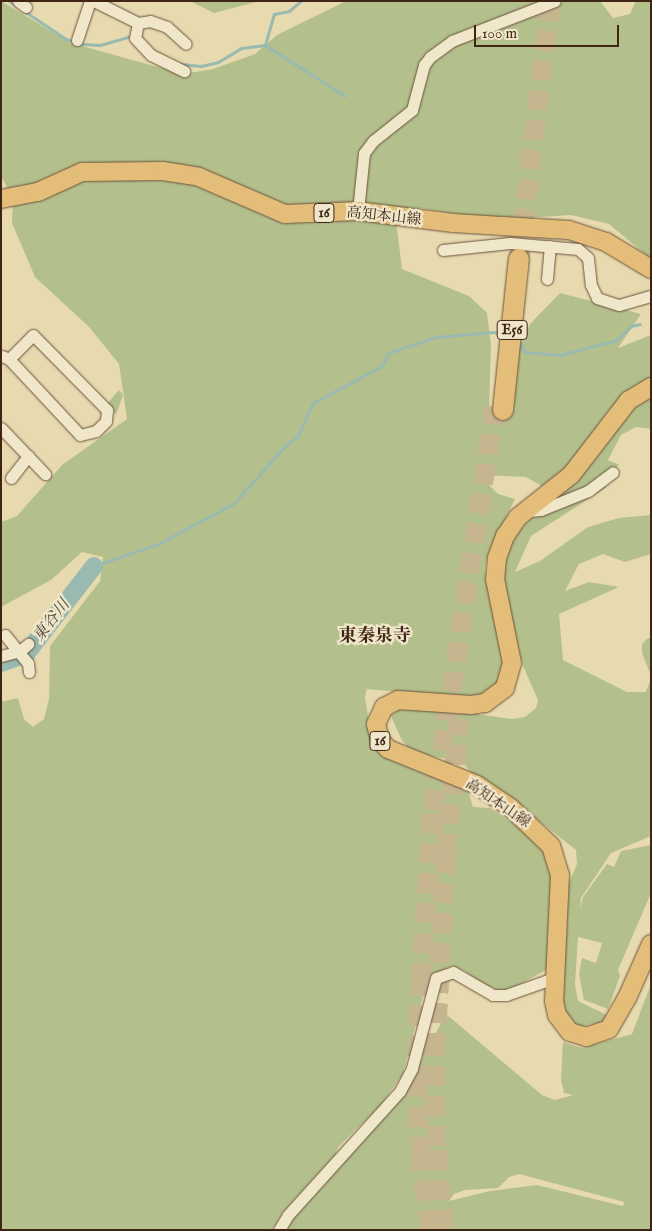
<!DOCTYPE html>
<html>
<head>
<meta charset="utf-8">
<style>
	body { margin:0 }
	#map { position:relative; width:652px; height:1231px; overflow:hidden; background:#e8daaf; font-family:"IM FELL English","Noto Serif JP",serif }
	div>[style] { position:absolute }
	[style*='--x'] { left:calc(var(--x)*1px); top:calc(var(--y)*1px); width:calc(var(--w)*1px); rotate:calc(var(--a)*1deg) }
	.green>* { inset:0; background:#b4c08c }
	.stream>* { height:3px; margin:-1.5px; padding:0 1.5px; transform-origin:1.5px; border-radius:1.5px; background:#98bab0 }
	.river>* { height:18px; margin:-9px; padding:0 9px; transform-origin:9px; border-radius:9px; background:#98bab0 }
	.highway-tunnel>* { height:20px; margin-top:-10px; transform-origin:0; background:repeating-linear-gradient(90deg,#c6b690 0 20px,transparent 0 30px) }
	.roads { filter:drop-shadow(0 0 1px #6a523c) drop-shadow(0 0 1px #6a523c) }
	.street>* { height:11px; margin:-5.5px; padding:0 5.5px; transform-origin:5.5px; border-radius:5.5px; background:#f0e7cb }
	.primary>* { height:18px; margin:-9px; padding:0 9px; transform-origin:9px; border-radius:9px; background:#e4bd78 }
	.highway>* { height:20px; margin:-10px; padding:0 10px; transform-origin:10px; border-radius:10px; background:#e4bd78 }
	span { translate:-50% -50%; white-space:nowrap; text-align:center; line-height:1.15; -webkit-text-stroke:4.5px #f0e7cb; paint-order:stroke }
	.shield-label span { padding:1px 4px; background:#f0e7cb; border:1px solid; border-radius:4px; -webkit-text-stroke-width:0 }
	.shield-label { font-size:14px; color:#402515; font-weight:700 }
	.street-label { font-size:15px; color:#402515 }
	.water-label { font-size:16px; color:#564a3c; font-style:italic }
	.quarter-label { font-size:18px; color:#402515; font-weight:700 }
	.frame { position:absolute; inset:0; border:2px solid #402515; pointer-events:none }
	.scale { position:absolute; left:474px; top:25px; width:145px; height:22px; box-sizing:border-box; border:2px solid #402515; border-top:0; padding-left:6px; font-size:15px; line-height:18px; white-space:nowrap; color:#402515; -webkit-text-stroke:4px #f0e7cb; paint-order:stroke }
</style>
</head>
<body>
<div id="map">
	<div class="green">
		<div style="clip-path:polygon(1px 1px,71px 43px,183px 74px,213px 69px,255px 54px,277px 35px,346px 1px,600px 1px,613px 18px,630px 14px,636px 1px,651px 1px,651px 259px,609px 224px,571px 215px,493px 220px,422px 208px,395px 212px,402px 269px,469px 296px,487px 313px,491px 345px,489px 412px,512px 415px,519px 349px,530px 324px,560px 293px,641px 314px,618px 348px,651px 335px,651px 379px,560px 479px,547px 489px,526px 477px,479px 475px,498px 494px,515px 499px,487px 557px,485px 569px,505px 658px,503px 679px,483px 695px,464px 698px,367px 689px,365px 697px,372px 742px,379px 753px,467px 788px,473px 807px,490px 808px,507px 819px,515px 819px,543px 847px,554px 878px,548px 969px,513px 988px,502px 991px,480px 983px,464px 970px,452px 966px,428px 976px,403px 1074px,381px 1105px,338px 1147px,336px 1154px,283px 1212px,272px 1230px,1px 1230px,1px 702px,18px 698px,24px 719px,33px 727px,44px 719px,49px 699px,50px 646px,100px 581px,103px 557px,82px 552px,51px 580px,1px 607px,1px 522px,17px 516px,62px 465px,127px 419px,119px 364px,89px 327px,35px 277px,12px 223px,13px 198px,1px 176px)"></div>
		<div style="clip-path:polygon(190px 1px,260px 1px,214px 13px)"></div>
		<div style="clip-path:polygon(119px 390px,123px 395px,116px 415px,107px 404px)"></div>
		<div style="clip-path:polygon(651px 394px,651px 429px,636px 427px,621px 435px,608px 460px,619px 465px,590px 487px,545px 506px,569px 487px,633px 405px)"></div>
		<div style="clip-path:polygon(602px 485px,607px 487px,531px 536px,515px 572px,540px 561px,588px 527px,619px 518px,651px 515px,651px 554px,625px 562px,603px 554px,579px 564px,565px 591px,589px 582px,619px 587px,559px 614px,563px 660px,627px 692px,646px 692px,651px 677px,651px 836px,611px 853px,581px 898px,580px 910px,583px 897px,607px 864px,614px 867px,621px 851px,651px 845px,651px 893px,618px 970px,620px 976px,608px 1009px,584px 1000px,579px 974px,582px 958px,596px 963px,602px 943px,578px 937px,575px 984px,578px 1001px,607px 1015px,602px 1022px,579px 1027px,565px 1014px,563px 1004px,568px 885px,577px 864px,576px 850px,513px 800px,476px 778px,462px 762px,412px 752px,401px 739px,391px 716px,398px 710px,441px 709px,511px 719px,525px 717px,536px 708px,538px 700px,523px 666px,511px 620px,504px 575px,507px 552px,514px 537px,530px 519px)"></div>
		<div style="clip-path:polygon(648px 638px,651px 638px,651px 676px,642px 653px,642px 644px)"></div>
		<div style="clip-path:polygon(evenodd,651px 984px,651px 1230px,288px 1230px,292px 1216px,400px 1099px,446px 1014px,542px 1095px,555px 1100px,573px 1095px,564px 1093px,561px 1080px,563px 1042px,582px 1048px,632px 1034px,651px 984px,519px 1174px,624px 1202px,624px 1203px,623px 1206px,537px 1185px,490px 1191px,449px 1201px,454px 1194px,465px 1190px,498px 1188px,509px 1177px,519px 1174px)"></div>
	</div>
	<div class="stream">
		<div style="--x:9;--y:1;--w:9;--a:32"></div>
		<div style="--x:24;--y:11;--w:50;--a:33.7"></div>
		<div style="--x:66;--y:39;--w:17;--a:17"></div>
		<div style="--x:82;--y:44;--w:18;--a:3"></div>
		<div style="--x:100;--y:45;--w:33;--a:-16"></div>
		<div style="--x:265;--y:45;--w:95;--a:32.5"></div>
		<div style="--x:181;--y:64;--w:20;--a:6"></div>
		<div style="--x:201;--y:66;--w:17;--a:-13"></div>
		<div style="--x:218;--y:62;--w:27;--a:-31"></div>
		<div style="--x:241;--y:48;--w:24;--a:-7"></div>
		<div style="--x:265;--y:45;--w:32;--a:-74"></div>
		<div style="--x:274;--y:14;--w:15;--a:-11"></div>
		<div style="--x:289;--y:11;--w:16;--a:-40"></div>
		<div style="--x:518;--y:339;--w:15;--a:62"></div>
		<div style="--x:525;--y:352;--w:35;--a:5"></div>
		<div style="--x:560;--y:355;--w:59;--a:-14.7"></div>
		<div style="--x:617;--y:340;--w:20;--a:-45"></div>
		<div style="--x:631;--y:326;--w:9;--a:-13"></div>
		<div style="--x:94;--y:566;--w:68;--a:-19"></div>
		<div style="--x:158;--y:544;--w:85;--a:-28.1"></div>
		<div style="--x:233;--y:504;--w:79;--a:-48.1"></div>
		<div style="--x:286;--y:445;--w:14;--a:-36"></div>
		<div style="--x:297;--y:437;--w:38;--a:-65"></div>
		<div style="--x:313;--y:403;--w:78;--a:-28.2"></div>
		<div style="--x:382;--y:366;--w:14;--a:-65"></div>
		<div style="--x:388;--y:353;--w:51;--a:-18.4"></div>
		<div style="--x:436;--y:337;--w:58;--a:-4.9"></div>
		<div style="--x:494;--y:332;--w:11;--a:15"></div>
	</div>
	<div class="river">
		<div style="--x:1;--y:663;--w:27;--a:-20"></div>
		<div style="--x:26;--y:654;--w:111;--a:-52.3"></div>
	</div>
	<div class="highway-tunnel">
		<div style="--x:519;--y:259;--w:260;--a:-83.1"></div>
		<div style="--x:431;--y:1230;--w:74;--a:-98.6"></div>
		<div style="--x:420;--y:1157;--w:71;--a:-92.4"></div>
		<div style="--x:417;--y:1086;--w:103;--a:-88.3"></div>
		<div style="--x:420;--y:983;--w:173;--a:-85.7"></div>
		<div style="--x:433;--y:810;--w:408;--a:-81.3"></div>
		<div style="--x:444;--y:1230;--w:84;--a:-95.4"></div>
		<div style="--x:436;--y:1146;--w:93;--a:-90.6"></div>
		<div style="--x:435;--y:1053;--w:199;--a:-86.8"></div>
		<div style="--x:446;--y:854;--w:136;--a:-84.5"></div>
	</div>
	<div class="roads">
		<div class="street">
			<div style="--x:18;--y:1;--w:10;--a:37"></div>
			<div style="--x:94;--y:1;--w:49;--a:26.6"></div>
			<div style="--x:138;--y:23;--w:12;--a:-9"></div>
			<div style="--x:150;--y:21;--w:18;--a:19"></div>
			<div style="--x:167;--y:27;--w:25;--a:42"></div>
			<div style="--x:138;--y:23;--w:15;--a:101"></div>
			<div style="--x:135;--y:38;--w:23;--a:47"></div>
			<div style="--x:151;--y:55;--w:37;--a:26"></div>
			<div style="--x:77;--y:40;--w:41;--a:-71.6"></div>
			<div style="--x:358;--y:211;--w:58;--a:-84.1"></div>
			<div style="--x:364;--y:153;--w:15;--a:-53"></div>
			<div style="--x:373;--y:141;--w:50;--a:-38.5"></div>
			<div style="--x:412;--y:110;--w:47;--a:-75.1"></div>
			<div style="--x:424;--y:65;--w:10;--a:-53"></div>
			<div style="--x:430;--y:57;--w:27;--a:-36"></div>
			<div style="--x:452;--y:41;--w:110;--a:-21.2"></div>
			<div style="--x:443;--y:250;--w:67;--a:-6"></div>
			<div style="--x:510;--y:243;--w:68;--a:5"></div>
			<div style="--x:578;--y:249;--w:13;--a:42"></div>
			<div style="--x:588;--y:258;--w:27;--a:84"></div>
			<div style="--x:591;--y:285;--w:14;--a:65"></div>
			<div style="--x:597;--y:298;--w:23;--a:18"></div>
			<div style="--x:619;--y:305;--w:33;--a:-16"></div>
			<div style="--x:547;--y:279;--w:33;--a:-85"></div>
			<div style="--x:2;--y:356;--w:8;--a:23"></div>
			<div style="--x:9;--y:359;--w:104;--a:46.9"></div>
			<div style="--x:80;--y:435;--w:16;--a:-14"></div>
			<div style="--x:96;--y:431;--w:14;--a:-45"></div>
			<div style="--x:106;--y:421;--w:11;--a:-85"></div>
			<div style="--x:107;--y:410;--w:105;--a:-134.6"></div>
			<div style="--x:33;--y:335;--w:34;--a:135"></div>
			<div style="--x:1;--y:428;--w:64;--a:46.3"></div>
			<div style="--x:11;--y:478;--w:28;--a:-52"></div>
			<div style="--x:526;--y:511;--w:15;--a:-4"></div>
			<div style="--x:541;--y:510;--w:51;--a:-22"></div>
			<div style="--x:588;--y:491;--w:31;--a:-37"></div>
			<div style="--x:5;--y:635;--w:36;--a:51"></div>
			<div style="--x:28;--y:663;--w:9;--a:84"></div>
			<div style="--x:1;--y:656;--w:20;--a:-15"></div>
			<div style="--x:20;--y:651;--w:11;--a:-41"></div>
			<div style="--x:279;--y:1230;--w:17;--a:-59"></div>
			<div style="--x:288;--y:1215;--w:167;--a:-47.9"></div>
			<div style="--x:400;--y:1091;--w:26;--a:-62"></div>
			<div style="--x:412;--y:1068;--w:93;--a:-75.1"></div>
			<div style="--x:436;--y:978;--w:18;--a:-19"></div>
			<div style="--x:453;--y:972;--w:46;--a:29.9"></div>
			<div style="--x:493;--y:995;--w:13;--a:0"></div>
			<div style="--x:506;--y:995;--w:51;--a:-19.5"></div>
		</div>
		<div class="primary">
			<div style="--x:1;--y:199;--w:38;--a:-11"></div>
			<div style="--x:38;--y:192;--w:48;--a:-24.4"></div>
			<div style="--x:82;--y:172;--w:81;--a:-0.7"></div>
			<div style="--x:163;--y:171;--w:36;--a:9"></div>
			<div style="--x:199;--y:177;--w:94;--a:23.3"></div>
			<div style="--x:285;--y:214;--w:73;--a:-2.4"></div>
			<div style="--x:358;--y:211;--w:96;--a:7.2"></div>
			<div style="--x:453;--y:223;--w:116;--a:3.5"></div>
			<div style="--x:569;--y:230;--w:39;--a:18"></div>
			<div style="--x:606;--y:242;--w:52;--a:31"></div>
			<div style="--x:651;--y:387;--w:26;--a:149"></div>
			<div style="--x:629;--y:400;--w:95;--a:127.7"></div>
			<div style="--x:571;--y:475;--w:68;--a:141.6"></div>
			<div style="--x:518;--y:517;--w:23;--a:124"></div>
			<div style="--x:505;--y:536;--w:23;--a:110"></div>
			<div style="--x:497;--y:558;--w:21;--a:95"></div>
			<div style="--x:495;--y:579;--w:86;--a:78.6"></div>
			<div style="--x:512;--y:663;--w:26;--a:106"></div>
			<div style="--x:505;--y:688;--w:25;--a:143"></div>
			<div style="--x:485;--y:703;--w:14;--a:172"></div>
			<div style="--x:471;--y:705;--w:73;--a:-176.1"></div>
			<div style="--x:398;--y:700;--w:16;--a:153"></div>
			<div style="--x:384;--y:707;--w:19;--a:115"></div>
			<div style="--x:376;--y:724;--w:16;--a:76"></div>
			<div style="--x:380;--y:740;--w:12;--a:48"></div>
			<div style="--x:388;--y:749;--w:96;--a:22"></div>
			<div style="--x:477;--y:785;--w:41;--a:34.1"></div>
			<div style="--x:511;--y:808;--w:55;--a:43.5"></div>
			<div style="--x:551;--y:846;--w:30;--a:73"></div>
			<div style="--x:560;--y:875;--w:126;--a:92.7"></div>
			<div style="--x:554;--y:1001;--w:14;--a:78"></div>
			<div style="--x:557;--y:1015;--w:21;--a:53"></div>
			<div style="--x:570;--y:1032;--w:17;--a:17"></div>
			<div style="--x:586;--y:1037;--w:24;--a:-19"></div>
			<div style="--x:609;--y:1029;--w:36;--a:-60"></div>
			<div style="--x:627;--y:998;--w:59;--a:-66"></div>
		</div>
		<div class="highway">
			<div style="--x:503;--y:410;--w:152;--a:-84"></div>
		</div>
	</div>
	<div class="shield-label">
		<span style="left:324px;top:213px">16</span>
		<span style="left:512px;top:330px">E56</span>
		<span style="left:380px;top:741px">16</span>
	</div>
	<div class="street-label">
		<span style="left:384px;top:216px;rotate:6deg">高知本山線</span>
		<span style="left:498px;top:803px;rotate:34deg">高知本山線</span>
	</div>
	<div class="water-label">
		<span style="left:52px;top:621px;rotate:-52deg">東谷川</span>
	</div>
	<div class="quarter-label">
		<span style="left:375px;top:637px">東秦泉寺</span>
	</div>
	<div class="frame"></div>
	<div class="scale">100 m</div>
</div>
</body>
</html>
